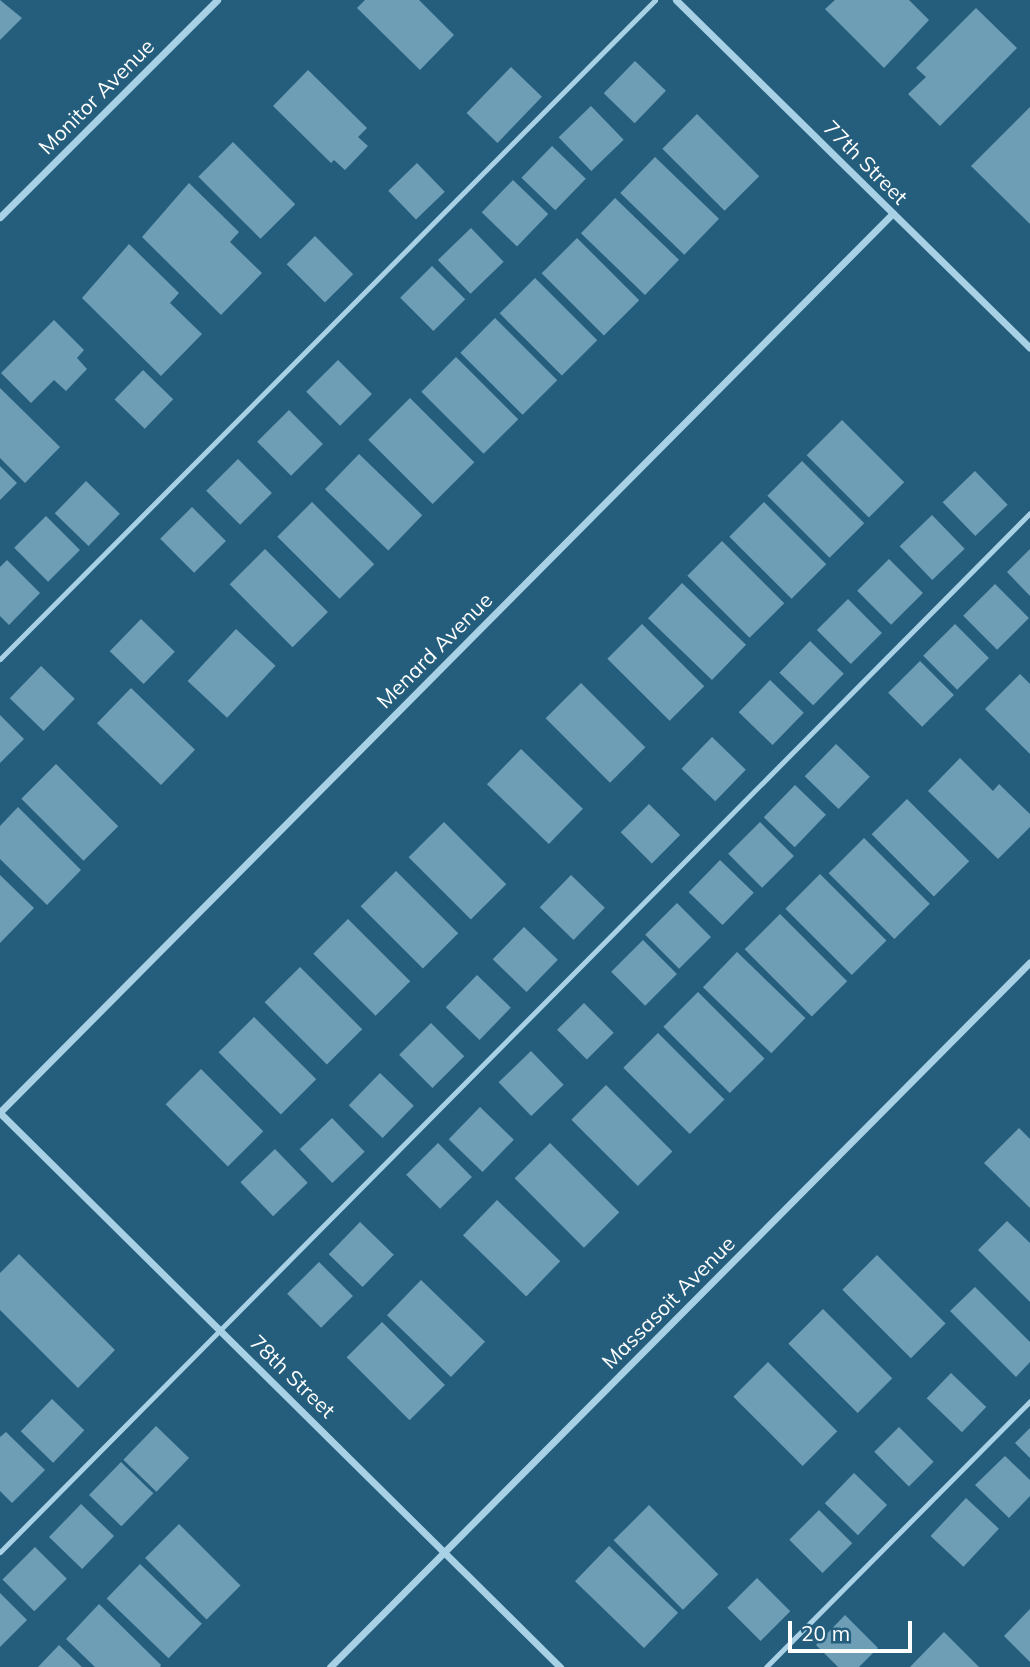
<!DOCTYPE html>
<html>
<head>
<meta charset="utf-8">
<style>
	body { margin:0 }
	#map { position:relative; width:1030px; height:1667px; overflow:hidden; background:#255e7d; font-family:Mulish,sans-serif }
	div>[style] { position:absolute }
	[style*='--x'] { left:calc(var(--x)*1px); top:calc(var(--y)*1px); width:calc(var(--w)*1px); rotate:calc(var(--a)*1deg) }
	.building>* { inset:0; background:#6e9eb6; transform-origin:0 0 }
	.lane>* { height:5px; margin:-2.5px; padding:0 2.5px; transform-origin:2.5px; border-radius:2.5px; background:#a9d1e5 }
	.street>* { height:7px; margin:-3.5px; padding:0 3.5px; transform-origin:3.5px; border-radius:3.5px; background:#a9d1e5 }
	span { translate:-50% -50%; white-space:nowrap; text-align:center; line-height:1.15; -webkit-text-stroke:7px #255e7d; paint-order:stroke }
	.street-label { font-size:21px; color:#fff }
	.scale { position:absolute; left:788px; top:1621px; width:124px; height:32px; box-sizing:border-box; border:4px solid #fff; border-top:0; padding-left:9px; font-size:21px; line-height:24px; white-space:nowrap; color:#fff; -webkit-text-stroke:5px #255e7d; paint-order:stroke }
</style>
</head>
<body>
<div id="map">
	<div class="building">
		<div style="clip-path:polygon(0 0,22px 18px,0 40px)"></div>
		<div style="clip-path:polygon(365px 0,419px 0,454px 35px,420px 70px,357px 8px)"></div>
		<div style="clip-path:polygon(835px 0,909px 0,929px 20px,884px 68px,825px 9px)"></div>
		<div style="clip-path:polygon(976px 8px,1017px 48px,940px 126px,908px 94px,926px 77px,916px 68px)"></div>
		<div style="left:635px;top:61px;width:43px;height:45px;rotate:44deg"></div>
		<div style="left:511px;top:67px;width:43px;height:64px;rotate:44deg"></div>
		<div style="clip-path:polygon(308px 70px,367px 128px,358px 137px,368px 146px,345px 170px,334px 160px,331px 163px,273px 106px)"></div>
		<div style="left:591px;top:106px;width:47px;height:45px;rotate:46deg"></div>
		<div style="clip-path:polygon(1030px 107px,1030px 224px,971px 166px)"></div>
		<div style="left:697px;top:114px;width:88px;height:49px;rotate:45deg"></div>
		<div style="left:233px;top:142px;width:88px;height:49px;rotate:45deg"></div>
		<div style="left:552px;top:146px;width:47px;height:44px;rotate:44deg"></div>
		<div style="left:655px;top:157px;width:89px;height:50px;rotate:44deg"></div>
		<div style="left:417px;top:163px;width:40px;height:40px;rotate:46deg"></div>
		<div style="left:513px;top:180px;width:49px;height:45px;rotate:44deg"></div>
		<div style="clip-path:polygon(189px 183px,239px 232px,230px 242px,262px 273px,221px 315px,142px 237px)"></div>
		<div style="left:615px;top:198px;width:89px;height:49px;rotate:44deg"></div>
		<div style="left:471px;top:228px;width:47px;height:46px;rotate:46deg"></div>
		<div style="left:315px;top:236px;width:54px;height:40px;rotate:45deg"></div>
		<div style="left:577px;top:238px;width:88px;height:50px;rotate:45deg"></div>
		<div style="clip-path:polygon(129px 244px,179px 293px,170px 303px,202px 334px,161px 376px,82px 298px)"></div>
		<div style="left:432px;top:266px;width:47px;height:45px;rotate:45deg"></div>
		<div style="left:535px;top:278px;width:88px;height:50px;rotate:45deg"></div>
		<div style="left:495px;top:318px;width:88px;height:49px;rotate:45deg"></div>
		<div style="clip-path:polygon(54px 320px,84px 350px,77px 358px,87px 369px,66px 391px,54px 380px,31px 403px,1px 373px)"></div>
		<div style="left:456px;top:357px;width:88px;height:49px;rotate:45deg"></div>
		<div style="left:338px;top:360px;width:48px;height:45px;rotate:45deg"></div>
		<div style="left:143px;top:370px;width:42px;height:41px;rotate:44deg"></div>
		<div style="clip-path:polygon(0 388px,60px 447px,25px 483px,0 458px)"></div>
		<div style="left:410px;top:398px;width:91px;height:59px;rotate:45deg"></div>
		<div style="left:289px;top:410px;width:48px;height:45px;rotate:45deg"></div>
		<div style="left:842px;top:420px;width:88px;height:50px;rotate:45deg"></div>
		<div style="left:359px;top:454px;width:88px;height:49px;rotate:44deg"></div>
		<div style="left:238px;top:459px;width:48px;height:45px;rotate:45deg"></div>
		<div style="left:802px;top:461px;width:88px;height:49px;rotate:45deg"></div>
		<div style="clip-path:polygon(0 466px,17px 483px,0 500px)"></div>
		<div style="left:975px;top:471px;width:47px;height:45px;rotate:46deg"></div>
		<div style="left:86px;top:481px;width:47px;height:45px;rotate:44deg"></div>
		<div style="left:312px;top:502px;width:88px;height:49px;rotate:45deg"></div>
		<div style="left:764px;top:502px;width:88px;height:49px;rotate:45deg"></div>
		<div style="left:192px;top:507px;width:48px;height:45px;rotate:45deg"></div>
		<div style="left:932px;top:515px;width:47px;height:45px;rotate:46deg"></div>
		<div style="left:46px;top:516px;width:48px;height:45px;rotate:45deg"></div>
		<div style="left:722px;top:541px;width:88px;height:49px;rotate:45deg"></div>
		<div style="left:265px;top:549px;width:89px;height:50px;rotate:45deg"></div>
		<div style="clip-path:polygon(1030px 549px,1030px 596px,1007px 572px)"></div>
		<div style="left:889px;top:559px;width:48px;height:45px;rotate:45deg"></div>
		<div style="clip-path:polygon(7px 560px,40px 593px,9px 625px,0 616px,0 567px)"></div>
		<div style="left:682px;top:583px;width:89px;height:49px;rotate:44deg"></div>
		<div style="left:995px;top:584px;width:48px;height:45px;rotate:45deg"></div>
		<div style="left:848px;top:599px;width:48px;height:44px;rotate:45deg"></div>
		<div style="left:141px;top:619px;width:47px;height:45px;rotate:44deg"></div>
		<div style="left:642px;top:624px;width:88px;height:49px;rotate:45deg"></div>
		<div style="left:955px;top:624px;width:48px;height:45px;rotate:45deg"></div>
		<div style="left:236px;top:629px;width:54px;height:71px;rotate:43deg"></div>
		<div style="left:810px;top:641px;width:47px;height:44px;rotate:44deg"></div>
		<div style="left:920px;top:661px;width:48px;height:45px;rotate:45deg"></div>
		<div style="left:41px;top:666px;width:47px;height:45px;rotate:44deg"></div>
		<div style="clip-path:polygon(1020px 674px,1030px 684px,1030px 754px,985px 709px)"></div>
		<div style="left:770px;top:680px;width:47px;height:45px;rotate:44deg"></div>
		<div style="left:581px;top:683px;width:91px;height:50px;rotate:45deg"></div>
		<div style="left:131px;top:688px;width:89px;height:49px;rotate:44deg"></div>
		<div style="clip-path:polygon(0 715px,24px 739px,0 763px)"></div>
		<div style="left:712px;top:737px;width:47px;height:44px;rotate:44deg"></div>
		<div style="left:836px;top:744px;width:47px;height:45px;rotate:44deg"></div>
		<div style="left:521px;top:749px;width:86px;height:49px;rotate:44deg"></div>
		<div style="clip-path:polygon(960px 758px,993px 791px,999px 784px,1030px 814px,1030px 827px,998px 859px,928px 791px)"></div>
		<div style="left:56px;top:764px;width:88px;height:49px;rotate:45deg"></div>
		<div style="left:795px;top:785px;width:43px;height:45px;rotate:44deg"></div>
		<div style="left:907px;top:799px;width:88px;height:50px;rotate:45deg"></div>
		<div style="left:649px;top:804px;width:44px;height:40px;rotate:45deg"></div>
		<div style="clip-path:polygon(18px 807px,81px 870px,47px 905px,0 859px,0 826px)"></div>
		<div style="left:444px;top:822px;width:88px;height:50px;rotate:45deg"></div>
		<div style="left:760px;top:822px;width:48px;height:45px;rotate:45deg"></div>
		<div style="left:864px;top:838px;width:93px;height:50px;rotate:45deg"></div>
		<div style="left:720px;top:860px;width:47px;height:45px;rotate:44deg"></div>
		<div style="left:396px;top:871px;width:88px;height:50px;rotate:45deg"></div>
		<div style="left:820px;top:874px;width:94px;height:49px;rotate:45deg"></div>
		<div style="clip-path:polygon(0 875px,34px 908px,0 943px)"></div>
		<div style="left:571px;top:875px;width:47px;height:45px;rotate:44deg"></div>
		<div style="left:677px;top:903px;width:48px;height:45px;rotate:45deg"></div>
		<div style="left:780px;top:914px;width:95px;height:50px;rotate:45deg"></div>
		<div style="left:348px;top:919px;width:88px;height:49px;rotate:45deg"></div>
		<div style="left:524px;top:927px;width:47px;height:45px;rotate:44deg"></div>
		<div style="left:643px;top:940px;width:48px;height:45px;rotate:45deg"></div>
		<div style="left:737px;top:952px;width:95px;height:49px;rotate:44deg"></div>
		<div style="left:300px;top:967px;width:88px;height:50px;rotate:45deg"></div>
		<div style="left:477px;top:975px;width:47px;height:45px;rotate:44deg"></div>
		<div style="left:698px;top:992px;width:94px;height:49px;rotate:45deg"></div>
		<div style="left:584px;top:1003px;width:42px;height:38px;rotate:45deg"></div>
		<div style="left:254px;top:1017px;width:88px;height:50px;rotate:45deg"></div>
		<div style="left:431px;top:1023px;width:47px;height:45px;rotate:45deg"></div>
		<div style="left:658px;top:1033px;width:94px;height:49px;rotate:45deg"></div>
		<div style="left:531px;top:1051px;width:47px;height:45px;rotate:46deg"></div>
		<div style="left:201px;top:1069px;width:88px;height:50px;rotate:45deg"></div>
		<div style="left:380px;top:1073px;width:47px;height:45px;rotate:44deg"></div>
		<div style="left:606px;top:1085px;width:94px;height:49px;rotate:45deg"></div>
		<div style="left:480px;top:1107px;width:47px;height:45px;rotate:44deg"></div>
		<div style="left:332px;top:1118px;width:47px;height:45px;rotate:46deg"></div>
		<div style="clip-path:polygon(1019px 1128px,1030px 1139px,1030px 1208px,984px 1163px)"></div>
		<div style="left:438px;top:1143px;width:48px;height:45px;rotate:45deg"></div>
		<div style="left:550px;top:1143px;width:98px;height:50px;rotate:45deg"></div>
		<div style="left:275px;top:1149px;width:47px;height:48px;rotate:46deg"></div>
		<div style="left:497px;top:1200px;width:88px;height:49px;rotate:44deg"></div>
		<div style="clip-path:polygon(1007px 1221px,1030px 1243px,1030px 1302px,978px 1250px)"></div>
		<div style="left:360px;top:1222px;width:47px;height:45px;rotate:44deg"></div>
		<div style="clip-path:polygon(19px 1254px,115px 1350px,78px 1388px,0 1310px,0 1273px)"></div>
		<div style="left:877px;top:1255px;width:97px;height:49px;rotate:45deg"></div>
		<div style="left:319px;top:1262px;width:48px;height:45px;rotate:45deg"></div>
		<div style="left:421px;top:1280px;width:89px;height:49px;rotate:44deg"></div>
		<div style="clip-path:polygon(975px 1287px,1030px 1342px,1030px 1362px,1016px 1377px,950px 1311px)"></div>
		<div style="left:823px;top:1309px;width:98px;height:49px;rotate:45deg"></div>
		<div style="left:382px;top:1322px;width:89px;height:50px;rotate:45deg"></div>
		<div style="left:768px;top:1362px;width:98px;height:49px;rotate:45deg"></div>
		<div style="left:951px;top:1373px;width:49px;height:35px;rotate:44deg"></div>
		<div style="left:52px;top:1399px;width:45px;height:45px;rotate:44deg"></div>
		<div style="left:156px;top:1426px;width:46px;height:47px;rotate:44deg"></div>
		<div style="left:899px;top:1427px;width:49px;height:35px;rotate:45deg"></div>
		<div style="clip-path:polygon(1030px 1428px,1030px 1458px,1015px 1443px)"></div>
		<div style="clip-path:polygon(6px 1432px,45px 1470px,12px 1503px,0 1491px,0 1437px)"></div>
		<div style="clip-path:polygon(1005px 1456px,1030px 1480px,1030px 1496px,1009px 1518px,975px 1485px)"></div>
		<div style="left:121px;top:1462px;width:45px;height:46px;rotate:44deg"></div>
		<div style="left:854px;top:1473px;width:46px;height:42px;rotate:44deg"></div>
		<div style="left:966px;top:1498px;width:45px;height:52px;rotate:43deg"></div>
		<div style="left:81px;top:1504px;width:46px;height:46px;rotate:44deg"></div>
		<div style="left:649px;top:1505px;width:98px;height:50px;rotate:45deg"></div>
		<div style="left:819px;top:1510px;width:47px;height:42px;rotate:45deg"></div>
		<div style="left:179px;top:1524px;width:87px;height:48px;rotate:45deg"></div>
		<div style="left:609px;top:1546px;width:96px;height:49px;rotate:44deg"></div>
		<div style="left:35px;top:1547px;width:45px;height:46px;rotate:45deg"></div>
		<div style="left:140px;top:1564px;width:86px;height:48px;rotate:44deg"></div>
		<div style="left:757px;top:1578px;width:47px;height:42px;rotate:45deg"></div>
		<div style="clip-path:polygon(0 1593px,27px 1620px,0 1647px)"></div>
		<div style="clip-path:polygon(99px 1604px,161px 1665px,160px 1667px,95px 1667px,66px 1639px)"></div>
		<div style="clip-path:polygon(1030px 1609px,1030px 1662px,1004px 1636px)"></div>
		<div style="clip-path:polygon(845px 1615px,878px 1648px,859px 1667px,838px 1667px,816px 1645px)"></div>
		<div style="clip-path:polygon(944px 1632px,979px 1667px,910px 1667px)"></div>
		<div style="clip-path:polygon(59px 1645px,82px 1667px,38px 1667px)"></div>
	</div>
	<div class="lane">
		<div style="--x:0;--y:659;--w:929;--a:-45.17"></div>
		<div style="--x:0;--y:1552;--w:1463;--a:-45.25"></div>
		<div style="--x:766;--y:1667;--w:375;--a:-45.2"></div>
	</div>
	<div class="street">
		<div style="--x:676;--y:0;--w:496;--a:44.5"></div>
		<div style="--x:0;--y:217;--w:307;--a:-45"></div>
		<div style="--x:0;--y:1112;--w:1267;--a:-45.19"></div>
		<div style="--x:0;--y:1113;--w:788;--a:44.69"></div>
		<div style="--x:330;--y:1667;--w:993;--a:-45.2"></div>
	</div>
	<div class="street-label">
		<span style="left:96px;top:96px;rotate:-45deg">Monitor Avenue</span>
		<span style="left:866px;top:162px;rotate:45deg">77th Street</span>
		<span style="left:434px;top:650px;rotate:-45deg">Menard Avenue</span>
		<span style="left:668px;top:1302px;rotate:-45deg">Massasoit Avenue</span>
		<span style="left:293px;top:1376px;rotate:44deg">78th Street</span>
	</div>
	<div class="scale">20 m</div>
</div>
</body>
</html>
